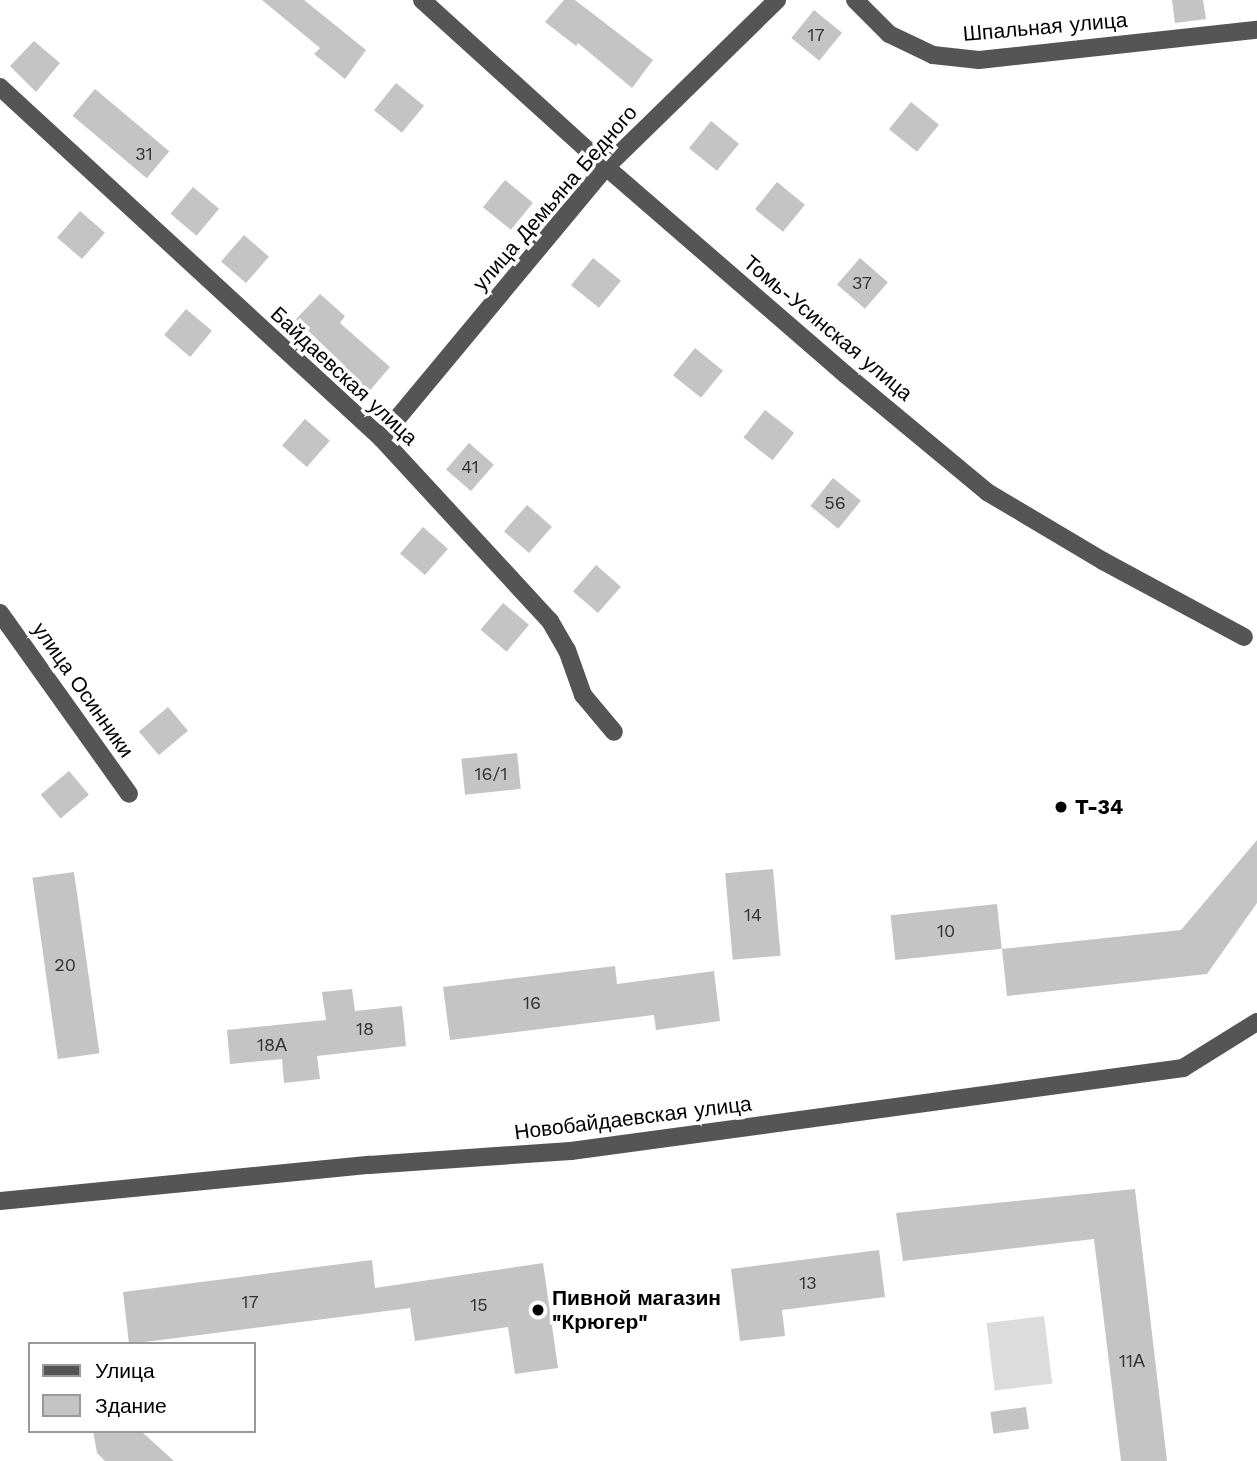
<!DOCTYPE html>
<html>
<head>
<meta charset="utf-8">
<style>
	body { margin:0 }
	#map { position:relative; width:1257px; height:1461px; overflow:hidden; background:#fff; font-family:"Work Sans",sans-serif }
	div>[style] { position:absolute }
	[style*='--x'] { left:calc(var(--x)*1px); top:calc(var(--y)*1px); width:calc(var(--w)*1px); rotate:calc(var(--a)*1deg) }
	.green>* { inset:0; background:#dcdcdc; transform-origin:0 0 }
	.building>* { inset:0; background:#c4c4c4; transform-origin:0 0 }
	.minor>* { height:18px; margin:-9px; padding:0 9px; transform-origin:9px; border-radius:9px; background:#555 }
	.dots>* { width:19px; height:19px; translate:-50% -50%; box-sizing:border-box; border:4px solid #fff; border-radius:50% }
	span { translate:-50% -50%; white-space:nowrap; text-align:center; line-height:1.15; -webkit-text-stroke:7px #fff; paint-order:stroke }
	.number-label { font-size:18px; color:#313131 }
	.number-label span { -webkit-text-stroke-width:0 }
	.street-label { font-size:21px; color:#000 }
	.poi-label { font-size:21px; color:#000; font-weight:700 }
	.left { translate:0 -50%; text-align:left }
	.legend { position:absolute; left:28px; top:1342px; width:228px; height:91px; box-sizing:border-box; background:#fff; border:2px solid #999; margin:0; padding:9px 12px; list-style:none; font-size:21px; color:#000 }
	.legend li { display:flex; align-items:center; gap:14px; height:35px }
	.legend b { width:35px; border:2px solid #999 }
</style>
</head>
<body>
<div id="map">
	<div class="green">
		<div style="left:1044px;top:1316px;width:68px;height:58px;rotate:83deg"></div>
	</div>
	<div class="building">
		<div style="clip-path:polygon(262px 0,304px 0,366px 50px,345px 79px,314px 54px,320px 48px)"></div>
		<div style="clip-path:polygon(564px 0,575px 0,653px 60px,632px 88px,578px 43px,576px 46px,545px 22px)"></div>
		<div style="clip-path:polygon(1172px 0,1203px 0,1206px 19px,1175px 23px)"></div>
		<div style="left:814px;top:10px;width:36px;height:36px;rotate:39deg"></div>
		<div style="clip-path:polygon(34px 41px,60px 63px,36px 92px,10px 66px)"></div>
		<div style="left:396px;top:83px;width:36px;height:35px;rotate:39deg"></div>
		<div style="left:95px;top:89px;width:97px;height:35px;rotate:40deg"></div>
		<div style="left:911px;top:102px;width:36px;height:35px;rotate:39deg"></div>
		<div style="left:711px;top:121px;width:36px;height:35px;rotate:39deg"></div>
		<div style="left:505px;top:180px;width:36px;height:35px;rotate:39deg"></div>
		<div style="left:777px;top:182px;width:36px;height:35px;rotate:39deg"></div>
		<div style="left:193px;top:187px;width:34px;height:35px;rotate:40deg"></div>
		<div style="left:80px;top:211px;width:33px;height:35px;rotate:41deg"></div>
		<div style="left:244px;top:235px;width:33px;height:35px;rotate:41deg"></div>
		<div style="left:593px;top:258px;width:36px;height:35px;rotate:39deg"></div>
		<div style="left:860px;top:258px;width:37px;height:35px;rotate:41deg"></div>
		<div style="clip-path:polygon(320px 294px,345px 316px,340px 323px,390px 367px,366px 395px,341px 371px,345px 366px,296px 319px)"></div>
		<div style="left:186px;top:309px;width:34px;height:34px;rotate:40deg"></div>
		<div style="left:695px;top:348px;width:36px;height:35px;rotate:39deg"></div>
		<div style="left:765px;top:410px;width:37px;height:35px;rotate:38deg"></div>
		<div style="left:305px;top:419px;width:33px;height:35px;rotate:41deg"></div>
		<div style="left:469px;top:443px;width:33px;height:35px;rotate:41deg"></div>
		<div style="left:833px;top:478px;width:36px;height:36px;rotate:39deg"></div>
		<div style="left:527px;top:505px;width:33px;height:35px;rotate:41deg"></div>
		<div style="left:423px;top:527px;width:33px;height:35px;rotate:41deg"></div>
		<div style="left:596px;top:565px;width:33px;height:35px;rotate:41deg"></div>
		<div style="left:503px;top:603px;width:34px;height:35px;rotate:40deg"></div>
		<div style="left:168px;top:707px;width:31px;height:38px;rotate:50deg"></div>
		<div style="left:517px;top:753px;width:36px;height:56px;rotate:84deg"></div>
		<div style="left:69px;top:771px;width:31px;height:37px;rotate:50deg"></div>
		<div style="clip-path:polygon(1257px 840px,1257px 903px,1207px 974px,1007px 996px,1002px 949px,1181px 930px)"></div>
		<div style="left:773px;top:869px;width:87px;height:48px;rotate:85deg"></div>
		<div style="left:74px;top:872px;width:183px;height:42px;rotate:82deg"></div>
		<div style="left:997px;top:904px;width:45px;height:107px;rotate:84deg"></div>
		<div style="clip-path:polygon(615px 966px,617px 984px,714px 971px,720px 1021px,656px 1030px,654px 1015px,450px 1040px,443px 987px)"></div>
		<div style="clip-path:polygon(352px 989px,355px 1011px,402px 1006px,406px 1046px,317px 1056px,320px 1079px,284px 1083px,282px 1059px,230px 1064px,227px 1030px,326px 1020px,322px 992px)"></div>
		<div style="clip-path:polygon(1135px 1189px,1167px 1461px,1121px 1461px,1094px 1239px,903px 1261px,896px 1213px)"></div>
		<div style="clip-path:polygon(879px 1250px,885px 1297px,782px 1310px,785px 1336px,740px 1341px,731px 1269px)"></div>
		<div style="clip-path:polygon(372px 1260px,375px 1288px,543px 1263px,558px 1368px,515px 1374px,508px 1327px,415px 1341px,410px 1308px,129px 1344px,123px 1292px)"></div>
		<div style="left:1026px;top:1407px;width:22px;height:36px;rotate:82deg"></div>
		<div style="clip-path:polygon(93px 1431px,141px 1431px,174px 1461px,105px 1461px,97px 1453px)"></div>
	</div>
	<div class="minor">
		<div style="--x:422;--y:0;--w:248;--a:42.2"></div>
		<div style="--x:606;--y:167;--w:316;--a:40.9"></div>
		<div style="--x:845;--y:374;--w:185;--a:39.7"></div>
		<div style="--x:987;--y:492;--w:135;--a:30.7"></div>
		<div style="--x:1103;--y:561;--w:160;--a:28.3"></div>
		<div style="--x:855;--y:0;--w:48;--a:45"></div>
		<div style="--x:889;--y:34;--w:49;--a:25.5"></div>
		<div style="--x:933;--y:55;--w:46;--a:6.2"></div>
		<div style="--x:979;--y:60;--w:280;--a:-6.2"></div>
		<div style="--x:0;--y:87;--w:518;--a:42.65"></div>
		<div style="--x:381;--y:438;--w:249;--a:47.3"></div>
		<div style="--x:550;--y:621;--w:34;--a:60"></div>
		<div style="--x:567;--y:650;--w:48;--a:70.4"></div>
		<div style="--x:583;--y:695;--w:48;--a:50"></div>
		<div style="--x:381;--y:438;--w:352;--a:-50.3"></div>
		<div style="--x:606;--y:167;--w:239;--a:-44.3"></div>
		<div style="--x:0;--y:613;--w:222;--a:54.5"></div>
		<div style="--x:0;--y:1201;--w:371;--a:-5.6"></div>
		<div style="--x:369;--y:1165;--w:202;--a:-4"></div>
		<div style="--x:571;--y:1151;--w:618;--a:-7.72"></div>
		<div style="--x:1183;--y:1068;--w:87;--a:-31.9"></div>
	</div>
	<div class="dots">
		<div style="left:1061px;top:807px;background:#000"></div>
		<div style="left:538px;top:1310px;background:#000"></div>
	</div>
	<div class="number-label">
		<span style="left:816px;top:35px">17</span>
		<span style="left:144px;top:154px">31</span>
		<span style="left:862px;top:283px">37</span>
		<span style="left:470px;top:467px">41</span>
		<span style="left:835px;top:503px">56</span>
		<span style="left:491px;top:774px">16/1</span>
		<span style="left:753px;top:915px">14</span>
		<span style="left:946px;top:931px">10</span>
		<span style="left:65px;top:965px">20</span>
		<span style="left:532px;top:1003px">16</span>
		<span style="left:365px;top:1029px">18</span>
		<span style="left:272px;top:1045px">18А</span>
		<span style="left:808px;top:1283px">13</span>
		<span style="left:250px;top:1302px">17</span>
		<span style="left:479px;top:1305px">15</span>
		<span style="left:1132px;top:1361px">11А</span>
	</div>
	<div class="street-label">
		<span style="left:1045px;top:27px;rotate:-5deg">Шпальная улица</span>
		<span style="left:555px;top:198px;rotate:-49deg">улица Демьяна Бедного</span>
		<span style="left:828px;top:328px;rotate:40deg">Томь-Усинская улица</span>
		<span style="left:344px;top:376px;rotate:43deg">Байдаевская улица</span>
		<span style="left:83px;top:690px;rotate:55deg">улица Осинники</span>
		<span style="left:633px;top:1118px;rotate:-7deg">Новобайдаевская улица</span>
	</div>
	<div class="poi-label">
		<span class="left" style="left:1075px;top:807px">T-34</span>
		<span class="left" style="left:552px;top:1310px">Пивной магазин<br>"Крюгер"</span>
	</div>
	<ul class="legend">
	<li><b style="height:9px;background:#555"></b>Улица</li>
	<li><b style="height:19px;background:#c4c4c4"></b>Здание</li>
	</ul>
</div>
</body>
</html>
